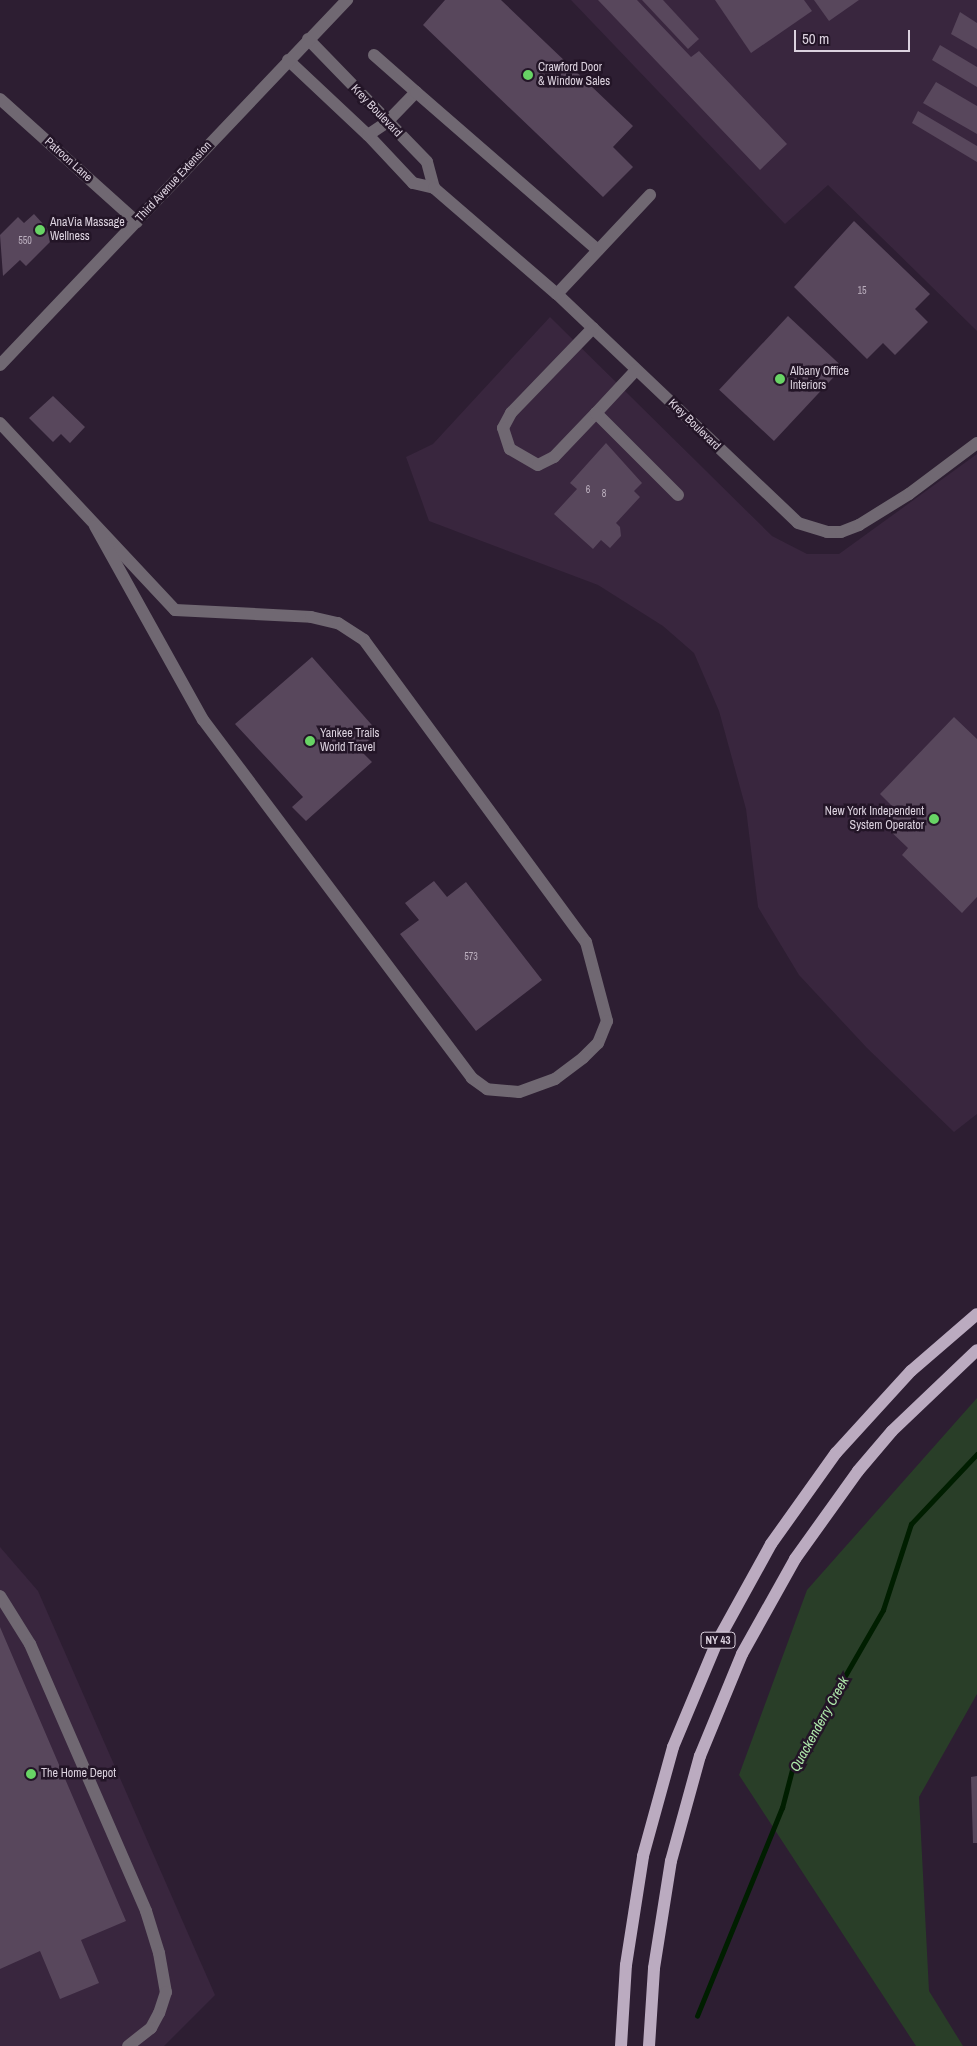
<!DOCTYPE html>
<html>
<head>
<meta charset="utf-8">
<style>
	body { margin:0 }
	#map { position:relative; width:977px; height:2046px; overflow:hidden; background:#2d1e32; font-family:"Archivo Narrow",sans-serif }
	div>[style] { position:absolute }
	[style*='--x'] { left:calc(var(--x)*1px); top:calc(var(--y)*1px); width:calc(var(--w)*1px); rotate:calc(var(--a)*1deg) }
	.built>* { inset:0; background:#39263e }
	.green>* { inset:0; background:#293e28 }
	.stream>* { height:4.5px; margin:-2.25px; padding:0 2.25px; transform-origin:2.25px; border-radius:2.25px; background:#001e00 }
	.building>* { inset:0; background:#58475c; transform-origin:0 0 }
	.minor>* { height:12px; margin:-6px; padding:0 6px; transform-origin:6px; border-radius:6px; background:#706872 }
	.major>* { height:12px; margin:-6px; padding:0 6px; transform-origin:6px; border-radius:6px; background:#bbabc0 }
	.dots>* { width:14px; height:14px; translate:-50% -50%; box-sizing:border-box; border:2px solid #231527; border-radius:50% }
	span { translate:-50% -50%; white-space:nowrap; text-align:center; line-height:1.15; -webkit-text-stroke:5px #231527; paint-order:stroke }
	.number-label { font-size:10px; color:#bbafbe }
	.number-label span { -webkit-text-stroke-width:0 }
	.shield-label span { padding:1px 4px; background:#231527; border:1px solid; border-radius:4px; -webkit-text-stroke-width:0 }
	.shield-label { font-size:11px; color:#dcd2df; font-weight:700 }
	.poi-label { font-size:12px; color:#dcd2df }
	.left { translate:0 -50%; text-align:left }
	.right { translate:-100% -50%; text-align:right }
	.street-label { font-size:12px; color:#dcd2df }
	.water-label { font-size:14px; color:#aee8aa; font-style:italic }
	.scale { position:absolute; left:794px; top:30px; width:116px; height:22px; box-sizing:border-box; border:2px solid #dcd2df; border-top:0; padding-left:6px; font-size:15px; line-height:18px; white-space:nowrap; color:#dcd2df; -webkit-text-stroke:4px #231527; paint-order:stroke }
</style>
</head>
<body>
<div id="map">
	<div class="built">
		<div style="clip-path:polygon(571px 0,977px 0,977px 331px,828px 185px,785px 224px)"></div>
		<div style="clip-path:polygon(550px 317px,772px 536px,807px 554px,839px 554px,977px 454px,977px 1114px,954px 1132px,867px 1048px,799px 975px,758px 907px,746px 809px,719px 711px,694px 653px,663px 626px,598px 585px,429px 521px,406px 457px,433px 444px)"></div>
		<div style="clip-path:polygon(0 1547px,38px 1591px,215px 1995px,164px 2046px,0 2046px)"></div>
	</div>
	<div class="green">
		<div style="clip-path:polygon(977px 1398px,977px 1694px,919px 1797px,929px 1991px,963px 2046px,916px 2046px,739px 1775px,807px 1590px)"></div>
	</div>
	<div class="stream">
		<div style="--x:697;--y:2016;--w:225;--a:-67.8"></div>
		<div style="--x:782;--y:1808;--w:43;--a:-75.3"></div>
		<div style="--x:793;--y:1766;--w:180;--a:-60"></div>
		<div style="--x:883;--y:1610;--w:90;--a:-72"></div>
		<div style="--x:911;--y:1524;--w:96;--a:-46.7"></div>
	</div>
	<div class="building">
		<div style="clip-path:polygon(445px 0,501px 0,633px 126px,613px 147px,633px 167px,603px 197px,423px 25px)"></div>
		<div style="clip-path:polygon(598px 0,637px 0,691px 57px,699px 51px,787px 144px,760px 170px)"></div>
		<div style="clip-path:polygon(642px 0,663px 0,699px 39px,688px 49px)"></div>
		<div style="clip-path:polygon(715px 0,804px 0,812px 11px,751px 53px)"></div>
		<div style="clip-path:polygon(814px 0,859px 0,829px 21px)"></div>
		<div style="clip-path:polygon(960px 12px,977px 23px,977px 49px,951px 34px)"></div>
		<div style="clip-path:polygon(940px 45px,977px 67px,977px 87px,932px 60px)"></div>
		<div style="clip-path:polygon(936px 82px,977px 106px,977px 134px,923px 103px)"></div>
		<div style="clip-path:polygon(918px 111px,977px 146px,977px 162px,912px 123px)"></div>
		<div style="clip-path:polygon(34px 214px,55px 237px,26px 266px,20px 260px,3px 276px,0 235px,18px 217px,24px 223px)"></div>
		<div style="clip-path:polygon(854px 221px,930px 294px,915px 309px,928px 322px,895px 355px,883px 343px,867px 359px,794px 287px)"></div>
		<div style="left:788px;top:316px;width:75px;height:101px;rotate:43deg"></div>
		<div style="clip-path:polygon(53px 396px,85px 427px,70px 443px,61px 434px,53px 442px,29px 418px)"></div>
		<div style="clip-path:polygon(606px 443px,642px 483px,634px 491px,640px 497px,616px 523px,620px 527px,621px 536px,610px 548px,601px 540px,593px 549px,554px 514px,577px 489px,570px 483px)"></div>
		<div style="clip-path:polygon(312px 657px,378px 732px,359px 749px,372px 762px,306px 821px,292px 807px,303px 797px,235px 724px)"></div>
		<div style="clip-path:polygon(954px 717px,977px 739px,977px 897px,962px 913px,902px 855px,908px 848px,885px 826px,898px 812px,880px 794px)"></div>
		<div style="clip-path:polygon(434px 881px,447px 897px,466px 882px,542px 980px,476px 1031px,400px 934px,419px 920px,405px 903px)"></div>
		<div style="clip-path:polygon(0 1627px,126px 1921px,81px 1940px,99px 1983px,60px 1999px,40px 1951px,0 1969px)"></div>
		<div style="clip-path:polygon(977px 1776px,977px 1843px,973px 1843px,971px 1777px)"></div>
	</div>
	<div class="minor">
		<div style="--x:308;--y:39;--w:171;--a:45.9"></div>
		<div style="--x:427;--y:162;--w:27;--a:75"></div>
		<div style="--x:374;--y:55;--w:56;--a:41.4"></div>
		<div style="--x:288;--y:60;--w:110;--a:43.2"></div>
		<div style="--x:368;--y:135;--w:66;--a:46.8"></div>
		<div style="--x:413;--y:183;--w:22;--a:13"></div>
		<div style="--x:434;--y:188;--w:162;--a:40.8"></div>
		<div style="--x:557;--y:294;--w:332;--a:43.5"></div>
		<div style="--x:798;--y:523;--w:30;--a:17"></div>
		<div style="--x:827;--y:532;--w:14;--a:0"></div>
		<div style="--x:841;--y:532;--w:19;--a:-21"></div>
		<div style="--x:859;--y:525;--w:59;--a:-31.8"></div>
		<div style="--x:909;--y:494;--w:85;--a:-36.9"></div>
		<div style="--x:0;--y:99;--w:184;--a:41.9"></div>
		<div style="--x:368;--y:135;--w:22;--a:-34"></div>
		<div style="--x:386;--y:123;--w:43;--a:-45.9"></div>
		<div style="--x:416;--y:92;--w:241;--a:41"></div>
		<div style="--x:557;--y:294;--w:136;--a:-46.8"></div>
		<div style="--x:593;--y:328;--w:118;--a:134"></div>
		<div style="--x:511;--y:413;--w:17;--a:118"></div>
		<div style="--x:503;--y:428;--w:22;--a:72"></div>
		<div style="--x:510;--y:449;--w:32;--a:30"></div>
		<div style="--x:538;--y:465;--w:18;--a:-27"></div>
		<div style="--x:554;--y:457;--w:61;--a:-46.3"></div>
		<div style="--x:0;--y:365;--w:504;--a:-46.45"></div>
		<div style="--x:636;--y:370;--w:59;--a:132.9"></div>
		<div style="--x:596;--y:413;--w:116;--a:45"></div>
		<div style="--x:0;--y:423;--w:256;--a:46.9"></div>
		<div style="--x:175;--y:610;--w:136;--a:2.9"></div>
		<div style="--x:311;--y:617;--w:28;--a:13"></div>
		<div style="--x:338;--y:623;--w:31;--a:33"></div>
		<div style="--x:364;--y:640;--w:375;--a:53.7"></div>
		<div style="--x:586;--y:942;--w:82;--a:75.1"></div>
		<div style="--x:607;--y:1021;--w:24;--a:112"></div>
		<div style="--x:598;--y:1043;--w:21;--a:135"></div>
		<div style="--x:583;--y:1058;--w:35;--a:143"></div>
		<div style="--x:555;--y:1079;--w:38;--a:160"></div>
		<div style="--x:519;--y:1092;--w:32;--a:-175"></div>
		<div style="--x:487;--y:1089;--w:19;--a:-144"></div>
		<div style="--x:472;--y:1078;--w:448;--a:-126.9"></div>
		<div style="--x:203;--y:720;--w:222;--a:-119.1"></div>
		<div style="--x:0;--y:1596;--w:57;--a:58"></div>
		<div style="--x:30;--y:1644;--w:291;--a:66.5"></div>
		<div style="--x:146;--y:1911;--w:44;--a:72.8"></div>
		<div style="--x:159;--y:1953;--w:40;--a:80"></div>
		<div style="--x:166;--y:1992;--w:22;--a:108"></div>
		<div style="--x:159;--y:2013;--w:17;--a:118"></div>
		<div style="--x:151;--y:2028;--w:29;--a:142"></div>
	</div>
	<div class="major">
		<div style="--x:621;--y:2046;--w:81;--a:-86.5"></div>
		<div style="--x:626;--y:1965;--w:110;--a:-81.1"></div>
		<div style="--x:643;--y:1856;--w:113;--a:-74.6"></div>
		<div style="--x:673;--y:1747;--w:114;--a:-67.3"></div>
		<div style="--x:717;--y:1642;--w:112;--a:-61.1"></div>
		<div style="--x:771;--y:1544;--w:112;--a:-54.5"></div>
		<div style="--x:836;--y:1453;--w:111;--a:-47.6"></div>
		<div style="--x:911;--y:1371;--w:87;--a:-40.8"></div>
		<div style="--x:649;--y:2046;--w:78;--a:-86.3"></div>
		<div style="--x:654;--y:1968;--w:108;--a:-81"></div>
		<div style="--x:671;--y:1861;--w:109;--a:-74.6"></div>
		<div style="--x:700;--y:1756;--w:110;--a:-67.6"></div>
		<div style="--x:742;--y:1654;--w:109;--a:-60.8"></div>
		<div style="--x:795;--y:1559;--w:108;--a:-54.4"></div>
		<div style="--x:858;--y:1471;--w:52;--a:-49.6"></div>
		<div style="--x:892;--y:1431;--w:117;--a:-43.6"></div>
	</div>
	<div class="dots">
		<div style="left:528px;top:75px;background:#68d465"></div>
		<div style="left:40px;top:230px;background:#68d465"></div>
		<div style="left:780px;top:379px;background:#68d465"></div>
		<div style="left:310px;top:741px;background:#68d465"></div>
		<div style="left:934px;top:819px;background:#68d465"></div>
		<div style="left:31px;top:1774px;background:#68d465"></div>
	</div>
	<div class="number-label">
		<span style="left:25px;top:241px">550</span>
		<span style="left:862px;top:291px">15</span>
		<span style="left:588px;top:490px">6</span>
		<span style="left:604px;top:494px">8</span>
		<span style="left:471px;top:957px">573</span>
	</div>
	<div class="shield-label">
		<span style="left:718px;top:1640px">NY 43</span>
	</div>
	<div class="poi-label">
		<span class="left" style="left:538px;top:75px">Crawford Door<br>&amp; Window Sales</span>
		<span class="left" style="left:50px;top:230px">AnaVia Massage<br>Wellness</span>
		<span class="left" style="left:790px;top:379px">Albany Office<br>Interiors</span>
		<span class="left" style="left:320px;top:741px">Yankee Trails<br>World Travel</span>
		<span class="right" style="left:924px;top:819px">New York Independent<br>System Operator</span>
		<span class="left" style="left:41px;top:1774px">The Home Depot</span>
	</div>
	<div class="street-label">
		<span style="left:376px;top:111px;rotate:46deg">Krey Boulevard</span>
		<span style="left:68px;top:160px;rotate:42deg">Patroon Lane</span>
		<span style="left:174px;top:182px;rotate:-47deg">Third Avenue Extension</span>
		<span style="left:694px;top:425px;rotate:44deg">Krey Boulevard</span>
	</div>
	<div class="water-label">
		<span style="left:819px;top:1724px;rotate:-61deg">Quackenderry Creek</span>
	</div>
	<div class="scale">50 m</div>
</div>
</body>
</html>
